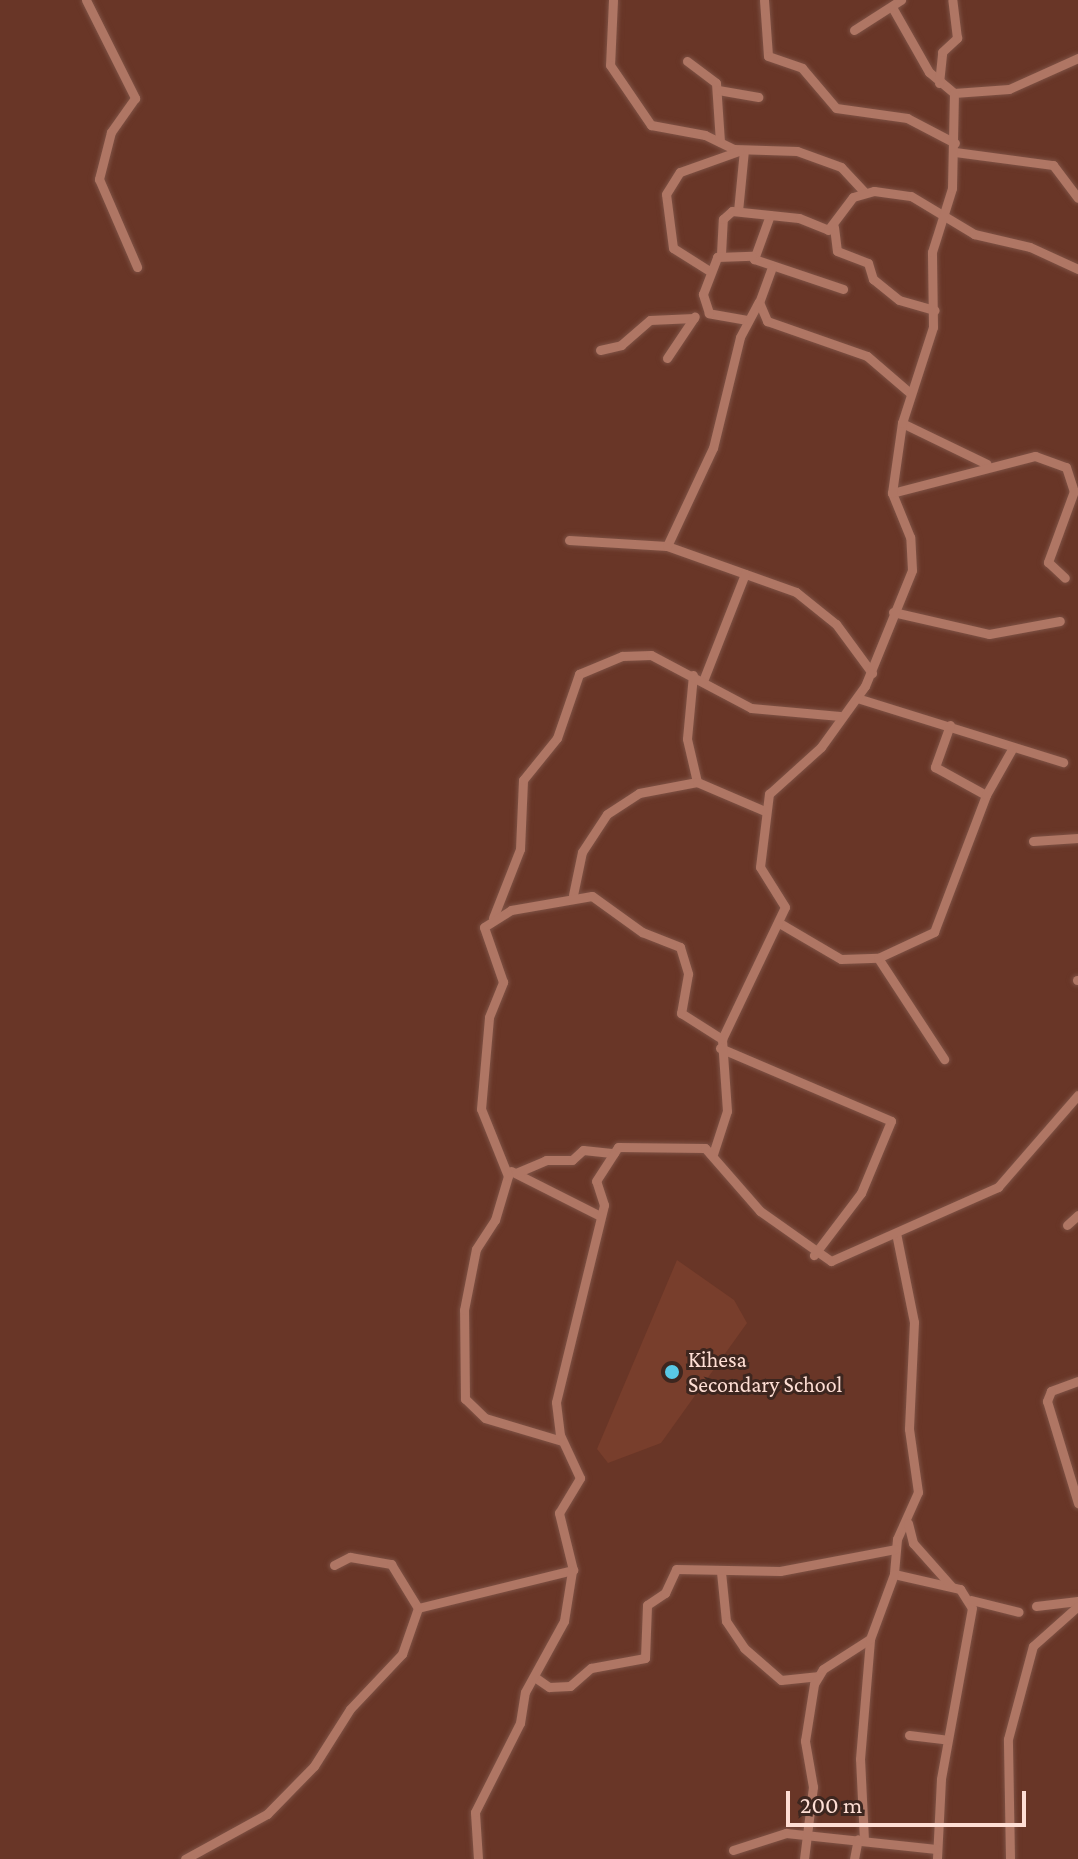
<!DOCTYPE html>
<html>
<head>
<meta charset="utf-8">
<style>
	body { margin:0 }
	#map { position:relative; width:1078px; height:1859px; overflow:hidden; background:#693627; font-family:"Crimson Pro",serif }
	div>[style] { position:absolute }
	[style*='--x'] { left:calc(var(--x)*1px); top:calc(var(--y)*1px); width:calc(var(--w)*1px); rotate:calc(var(--a)*1deg) }
	.built>* { inset:0; background:#783e2c }
	.roads { filter:drop-shadow(0 0 2px #7e5245) drop-shadow(0 0 2px #7e5245) }
	.street>* { height:9px; margin:-4.5px; padding:0 4.5px; transform-origin:4.5px; border-radius:4.5px; background:#af7664 }
	.dots>* { width:22px; height:22px; translate:-50% -50%; box-sizing:border-box; border:4px solid #3d261f; border-radius:50% }
	span { translate:-50% -50%; white-space:nowrap; text-align:center; line-height:1.15; -webkit-text-stroke:6px #3d261f; paint-order:stroke }
	.poi-label { font-size:22px; color:#feded4 }
	.left { translate:0 -50%; text-align:left }
	.scale { position:absolute; left:786px; top:1791px; width:240px; height:36px; box-sizing:border-box; border:4px solid #feded4; border-top:0; padding-left:10px; font-size:24px; line-height:28px; white-space:nowrap; color:#feded4; -webkit-text-stroke:6px #3d261f; paint-order:stroke }
</style>
</head>
<body>
<div id="map">
	<div class="built">
		<div style="clip-path:polygon(677px 1260px,734px 1300px,747px 1323px,661px 1443px,608px 1463px,597px 1449px)"></div>
	</div>
	<div class="roads">
		<div class="street">
			<div style="--x:86;--y:0;--w:110;--a:63.4"></div>
			<div style="--x:135;--y:98;--w:42;--a:125.2"></div>
			<div style="--x:111;--y:132;--w:49;--a:104.3"></div>
			<div style="--x:99;--y:179;--w:96;--a:66.6"></div>
			<div style="--x:613;--y:0;--w:65;--a:92.6"></div>
			<div style="--x:610;--y:65;--w:73;--a:55.7"></div>
			<div style="--x:651;--y:125;--w:55;--a:10.5"></div>
			<div style="--x:705;--y:135;--w:32;--a:26"></div>
			<div style="--x:734;--y:149;--w:63;--a:1.8"></div>
			<div style="--x:797;--y:151;--w:47;--a:20"></div>
			<div style="--x:841;--y:167;--w:33;--a:47"></div>
			<div style="--x:764;--y:0;--w:56;--a:85.9"></div>
			<div style="--x:768;--y:56;--w:36;--a:19"></div>
			<div style="--x:802;--y:68;--w:52;--a:49.6"></div>
			<div style="--x:836;--y:108;--w:72;--a:8"></div>
			<div style="--x:907;--y:118;--w:54;--a:27.5"></div>
			<div style="--x:892;--y:7;--w:75;--a:60.4"></div>
			<div style="--x:929;--y:72;--w:33;--a:40"></div>
			<div style="--x:954;--y:93;--w:55;--a:-4.2"></div>
			<div style="--x:1009;--y:89;--w:76;--a:-24.2"></div>
			<div style="--x:854;--y:30;--w:56;--a:-32.6"></div>
			<div style="--x:687;--y:61;--w:36;--a:37"></div>
			<div style="--x:716;--y:83;--w:59;--a:86.1"></div>
			<div style="--x:939;--y:83;--w:31;--a:-84"></div>
			<div style="--x:942;--y:52;--w:21;--a:-43"></div>
			<div style="--x:957;--y:38;--w:38;--a:-97"></div>
			<div style="--x:718;--y:90;--w:41;--a:9.9"></div>
			<div style="--x:955;--y:152;--w:99;--a:7.6"></div>
			<div style="--x:1053;--y:165;--w:41;--a:52.9"></div>
			<div style="--x:738;--y:211;--w:61;--a:-84.4"></div>
			<div style="--x:770;--y:215;--w:47;--a:110"></div>
			<div style="--x:754;--y:259;--w:94;--a:18.6"></div>
			<div style="--x:834;--y:227;--w:24;--a:83"></div>
			<div style="--x:837;--y:251;--w:33;--a:21"></div>
			<div style="--x:868;--y:263;--w:17;--a:73"></div>
			<div style="--x:873;--y:279;--w:33;--a:39"></div>
			<div style="--x:899;--y:300;--w:37;--a:16"></div>
			<div style="--x:721;--y:254;--w:35;--a:-87"></div>
			<div style="--x:723;--y:219;--w:12;--a:-42"></div>
			<div style="--x:732;--y:211;--w:67;--a:6"></div>
			<div style="--x:799;--y:218;--w:31;--a:22"></div>
			<div style="--x:828;--y:230;--w:41;--a:-52.9"></div>
			<div style="--x:853;--y:197;--w:22;--a:-16"></div>
			<div style="--x:874;--y:191;--w:37;--a:8"></div>
			<div style="--x:911;--y:196;--w:74;--a:31.1"></div>
			<div style="--x:974;--y:234;--w:57;--a:13.1"></div>
			<div style="--x:1030;--y:247;--w:53;--a:24.6"></div>
			<div style="--x:772;--y:267;--w:37;--a:110"></div>
			<div style="--x:759;--y:302;--w:21;--a:67"></div>
			<div style="--x:767;--y:321;--w:106;--a:19.3"></div>
			<div style="--x:867;--y:356;--w:57;--a:40.7"></div>
			<div style="--x:708;--y:270;--w:41;--a:-147.8"></div>
			<div style="--x:673;--y:248;--w:54;--a:-97.4"></div>
			<div style="--x:666;--y:194;--w:26;--a:-58"></div>
			<div style="--x:680;--y:172;--w:63;--a:-19.6"></div>
			<div style="--x:747;--y:320;--w:39;--a:-170"></div>
			<div style="--x:709;--y:313;--w:20;--a:-108"></div>
			<div style="--x:703;--y:294;--w:40;--a:-69"></div>
			<div style="--x:717;--y:257;--w:35;--a:-2"></div>
			<div style="--x:600;--y:350;--w:22;--a:-13"></div>
			<div style="--x:621;--y:345;--w:38;--a:-41"></div>
			<div style="--x:650;--y:320;--w:44;--a:-2.6"></div>
			<div style="--x:667;--y:358;--w:50;--a:-56.3"></div>
			<div style="--x:902;--y:423;--w:94;--a:25.8"></div>
			<div style="--x:892;--y:493;--w:148;--a:-14.5"></div>
			<div style="--x:1035;--y:456;--w:33;--a:20"></div>
			<div style="--x:1066;--y:467;--w:25;--a:72"></div>
			<div style="--x:1074;--y:491;--w:76;--a:110.1"></div>
			<div style="--x:1048;--y:562;--w:23;--a:43"></div>
			<div style="--x:569;--y:540;--w:98;--a:3.5"></div>
			<div style="--x:667;--y:546;--w:137;--a:19.6"></div>
			<div style="--x:796;--y:592;--w:51;--a:38.7"></div>
			<div style="--x:836;--y:624;--w:61;--a:53.7"></div>
			<div style="--x:667;--y:546;--w:108;--a:-64.9"></div>
			<div style="--x:713;--y:448;--w:114;--a:-76.3"></div>
			<div style="--x:740;--y:337;--w:40;--a:-62"></div>
			<div style="--x:893;--y:612;--w:98;--a:12.9"></div>
			<div style="--x:989;--y:634;--w:72;--a:-10.4"></div>
			<div style="--x:693;--y:675;--w:64;--a:95.4"></div>
			<div style="--x:687;--y:739;--w:44;--a:76.9"></div>
			<div style="--x:703;--y:681;--w:115;--a:-68.6"></div>
			<div style="--x:857;--y:698;--w:216;--a:17.3"></div>
			<div style="--x:950;--y:725;--w:45;--a:109.7"></div>
			<div style="--x:935;--y:767;--w:58;--a:28.8"></div>
			<div style="--x:1033;--y:841;--w:45;--a:-3.8"></div>
			<div style="--x:573;--y:895;--w:44;--a:-78.2"></div>
			<div style="--x:582;--y:852;--w:45;--a:-56.7"></div>
			<div style="--x:607;--y:814;--w:38;--a:-33"></div>
			<div style="--x:639;--y:793;--w:59;--a:-10.7"></div>
			<div style="--x:697;--y:782;--w:74;--a:23.1"></div>
			<div style="--x:493;--y:918;--w:74;--a:-68.6"></div>
			<div style="--x:520;--y:849;--w:69;--a:-87.5"></div>
			<div style="--x:523;--y:780;--w:54;--a:-51"></div>
			<div style="--x:557;--y:738;--w:68;--a:-71"></div>
			<div style="--x:579;--y:674;--w:47;--a:-22.7"></div>
			<div style="--x:622;--y:656;--w:29;--a:-2"></div>
			<div style="--x:651;--y:655;--w:113;--a:27.9"></div>
			<div style="--x:751;--y:708;--w:89;--a:5.1"></div>
			<div style="--x:781;--y:924;--w:69;--a:30.3"></div>
			<div style="--x:841;--y:959;--w:37;--a:-2"></div>
			<div style="--x:878;--y:958;--w:121;--a:56.8"></div>
			<div style="--x:878;--y:958;--w:62;--a:-24.9"></div>
			<div style="--x:934;--y:932;--w:147;--a:-69.2"></div>
			<div style="--x:986;--y:795;--w:53;--a:-60.5"></div>
			<div style="--x:1077;--y:980;--w:1;--a:0"></div>
			<div style="--x:720;--y:1048;--w:186;--a:23.1"></div>
			<div style="--x:891;--y:1121;--w:78;--a:112.6"></div>
			<div style="--x:861;--y:1193;--w:78;--a:127.2"></div>
			<div style="--x:713;--y:1154;--w:45;--a:-72"></div>
			<div style="--x:727;--y:1111;--w:72;--a:-94"></div>
			<div style="--x:722;--y:1039;--w:146;--a:-64.5"></div>
			<div style="--x:785;--y:907;--w:47;--a:-122"></div>
			<div style="--x:760;--y:867;--w:74;--a:-83"></div>
			<div style="--x:769;--y:794;--w:70;--a:-42.1"></div>
			<div style="--x:821;--y:747;--w:75;--a:-54.2"></div>
			<div style="--x:865;--y:686;--w:125;--a:-67.9"></div>
			<div style="--x:912;--y:570;--w:33;--a:-93"></div>
			<div style="--x:910;--y:537;--w:48;--a:-112.2"></div>
			<div style="--x:892;--y:493;--w:71;--a:-81.9"></div>
			<div style="--x:902;--y:423;--w:101;--a:-72.1"></div>
			<div style="--x:933;--y:327;--w:75;--a:-90.8"></div>
			<div style="--x:932;--y:252;--w:67;--a:-72.6"></div>
			<div style="--x:952;--y:188;--w:95;--a:-88.8"></div>
			<div style="--x:511;--y:1171;--w:100;--a:26.8"></div>
			<div style="--x:516;--y:1173;--w:33;--a:-23"></div>
			<div style="--x:546;--y:1160;--w:26;--a:0"></div>
			<div style="--x:572;--y:1160;--w:15;--a:-42"></div>
			<div style="--x:583;--y:1150;--w:31;--a:6"></div>
			<div style="--x:1067;--y:1225;--w:15;--a:-42"></div>
			<div style="--x:896;--y:1233;--w:91;--a:78.6"></div>
			<div style="--x:914;--y:1322;--w:107;--a:92.7"></div>
			<div style="--x:909;--y:1429;--w:64;--a:81.9"></div>
			<div style="--x:918;--y:1492;--w:51;--a:114.1"></div>
			<div style="--x:897;--y:1539;--w:35;--a:95"></div>
			<div style="--x:894;--y:1574;--w:68;--a:12.8"></div>
			<div style="--x:960;--y:1589;--w:22;--a:58"></div>
			<div style="--x:972;--y:1608;--w:174;--a:100.3"></div>
			<div style="--x:941;--y:1779;--w:80;--a:92.9"></div>
			<div style="--x:1078;--y:1381;--w:29;--a:160"></div>
			<div style="--x:1051;--y:1391;--w:11;--a:112"></div>
			<div style="--x:1047;--y:1401;--w:107;--a:73.1"></div>
			<div style="--x:562;--y:1441;--w:80;--a:-163.4"></div>
			<div style="--x:485;--y:1418;--w:28;--a:-136"></div>
			<div style="--x:465;--y:1399;--w:89;--a:-90.6"></div>
			<div style="--x:464;--y:1310;--w:62;--a:-78.9"></div>
			<div style="--x:476;--y:1249;--w:35;--a:-57"></div>
			<div style="--x:495;--y:1220;--w:46;--a:-73.5"></div>
			<div style="--x:508;--y:1176;--w:72;--a:-111.9"></div>
			<div style="--x:481;--y:1109;--w:92;--a:-85"></div>
			<div style="--x:489;--y:1017;--w:38;--a:-68"></div>
			<div style="--x:503;--y:982;--w:58;--a:-109.1"></div>
			<div style="--x:484;--y:927;--w:32;--a:-32"></div>
			<div style="--x:511;--y:910;--w:82;--a:-9.8"></div>
			<div style="--x:592;--y:896;--w:62;--a:35.8"></div>
			<div style="--x:642;--y:932;--w:41;--a:21.5"></div>
			<div style="--x:680;--y:947;--w:28;--a:73"></div>
			<div style="--x:688;--y:974;--w:40;--a:100"></div>
			<div style="--x:681;--y:1013;--w:49;--a:32.4"></div>
			<div style="--x:908;--y:1523;--w:21;--a:76"></div>
			<div style="--x:913;--y:1543;--w:59;--a:48.4"></div>
			<div style="--x:334;--y:1565;--w:18;--a:-27"></div>
			<div style="--x:350;--y:1557;--w:42;--a:9.7"></div>
			<div style="--x:391;--y:1564;--w:52;--a:58.5"></div>
			<div style="--x:721;--y:1572;--w:49;--a:84.2"></div>
			<div style="--x:726;--y:1621;--w:32;--a:56"></div>
			<div style="--x:744;--y:1648;--w:49;--a:40.9"></div>
			<div style="--x:781;--y:1680;--w:36;--a:-6"></div>
			<div style="--x:971;--y:1600;--w:49;--a:14"></div>
			<div style="--x:1036;--y:1606;--w:42;--a:-6.8"></div>
			<div style="--x:536;--y:1678;--w:16;--a:35"></div>
			<div style="--x:549;--y:1687;--w:21;--a:-3"></div>
			<div style="--x:570;--y:1686;--w:28;--a:-41"></div>
			<div style="--x:591;--y:1668;--w:55;--a:-10.5"></div>
			<div style="--x:645;--y:1658;--w:53;--a:-87.8"></div>
			<div style="--x:647;--y:1605;--w:22;--a:-34"></div>
			<div style="--x:665;--y:1593;--w:26;--a:-65"></div>
			<div style="--x:676;--y:1569;--w:104;--a:1.1"></div>
			<div style="--x:780;--y:1571;--w:117;--a:-10.8"></div>
			<div style="--x:909;--y:1735;--w:38;--a:7"></div>
			<div style="--x:864;--y:1840;--w:81;--a:-92.8"></div>
			<div style="--x:860;--y:1759;--w:120;--a:-85.2"></div>
			<div style="--x:733;--y:1850;--w:56;--a:-17.8"></div>
			<div style="--x:786;--y:1833;--w:151;--a:6.1"></div>
			<div style="--x:185;--y:1859;--w:94;--a:-28.8"></div>
			<div style="--x:267;--y:1814;--w:67;--a:-45.6"></div>
			<div style="--x:314;--y:1766;--w:67;--a:-57.7"></div>
			<div style="--x:350;--y:1709;--w:76;--a:-46.6"></div>
			<div style="--x:402;--y:1654;--w:49;--a:-70.8"></div>
			<div style="--x:418;--y:1608;--w:160;--a:-13.8"></div>
			<div style="--x:573;--y:1570;--w:59;--a:-103.8"></div>
			<div style="--x:559;--y:1513;--w:41;--a:-59"></div>
			<div style="--x:580;--y:1478;--w:47;--a:-114.9"></div>
			<div style="--x:560;--y:1435;--w:33;--a:-97"></div>
			<div style="--x:556;--y:1402;--w:203;--a:-76.3"></div>
			<div style="--x:604;--y:1205;--w:25;--a:-108"></div>
			<div style="--x:596;--y:1181;--w:40;--a:-57.1"></div>
			<div style="--x:618;--y:1147;--w:87;--a:0.7"></div>
			<div style="--x:705;--y:1148;--w:84;--a:48.9"></div>
			<div style="--x:760;--y:1211;--w:87;--a:35.2"></div>
			<div style="--x:831;--y:1261;--w:183;--a:-23.9"></div>
			<div style="--x:998;--y:1187;--w:122;--a:-49"></div>
			<div style="--x:478;--y:1859;--w:47;--a:-93.7"></div>
			<div style="--x:475;--y:1812;--w:100;--a:-63.2"></div>
			<div style="--x:520;--y:1723;--w:31;--a:-81"></div>
			<div style="--x:525;--y:1692;--w:81;--a:-61.2"></div>
			<div style="--x:564;--y:1621;--w:51;--a:-80.9"></div>
			<div style="--x:804;--y:1859;--w:73;--a:-82.9"></div>
			<div style="--x:813;--y:1787;--w:47;--a:-99.9"></div>
			<div style="--x:805;--y:1741;--w:58;--a:-81"></div>
			<div style="--x:814;--y:1684;--w:17;--a:-59"></div>
			<div style="--x:823;--y:1669;--w:56;--a:-32.6"></div>
			<div style="--x:870;--y:1639;--w:69;--a:-69.7"></div>
			<div style="--x:854;--y:1859;--w:20;--a:-79"></div>
			<div style="--x:1010;--y:1859;--w:120;--a:-91"></div>
			<div style="--x:1008;--y:1739;--w:96;--a:-75"></div>
			<div style="--x:1033;--y:1646;--w:60;--a:-41.6"></div>
		</div>
	</div>
	<div class="dots">
		<div style="left:672px;top:1372px;background:#59c8e5"></div>
	</div>
	<div class="poi-label">
		<span class="left" style="left:688px;top:1372px">Kihesa<br>Secondary School</span>
	</div>
	<div class="scale">200 m</div>
</div>
</body>
</html>
